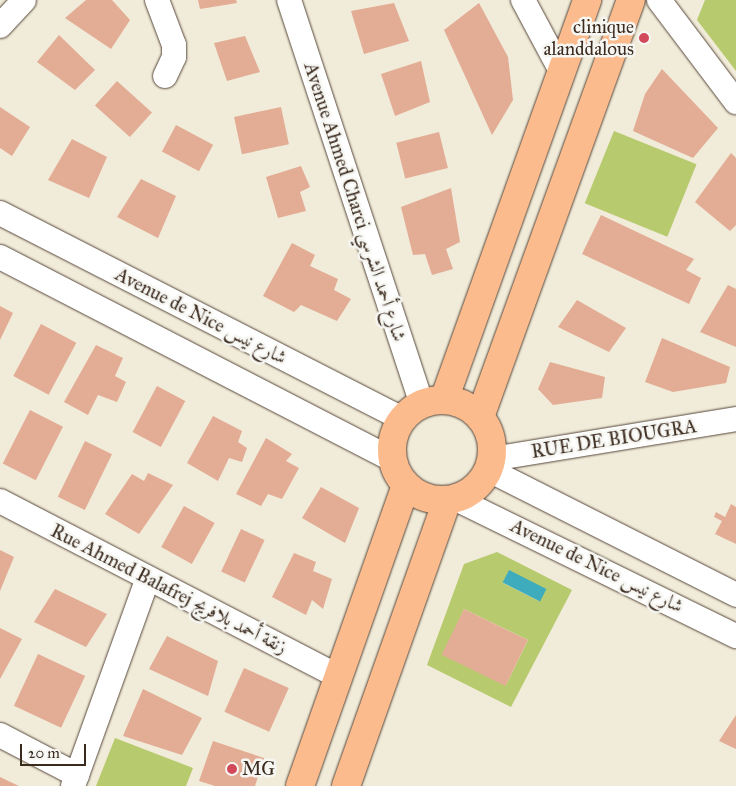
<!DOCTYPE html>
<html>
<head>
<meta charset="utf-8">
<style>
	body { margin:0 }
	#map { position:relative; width:736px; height:786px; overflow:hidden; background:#f1ebd9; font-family:"IM FELL Great Primer",Amiri,serif }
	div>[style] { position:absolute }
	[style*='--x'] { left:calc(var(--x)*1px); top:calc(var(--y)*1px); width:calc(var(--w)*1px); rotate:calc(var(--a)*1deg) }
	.green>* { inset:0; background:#b7ca6d; transform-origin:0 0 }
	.water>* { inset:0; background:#3eacbc; transform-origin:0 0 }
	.building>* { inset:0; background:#e3ac94; transform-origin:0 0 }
	.roads { filter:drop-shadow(0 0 1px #56473a) drop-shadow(0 0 1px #56473a) }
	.minor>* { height:24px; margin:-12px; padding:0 12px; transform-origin:12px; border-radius:12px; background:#fff }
	.major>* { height:28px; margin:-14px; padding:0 14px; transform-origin:14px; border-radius:14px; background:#fbbb8d }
	.major>.ring { margin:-14px; padding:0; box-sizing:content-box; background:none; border:28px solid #fbbb8d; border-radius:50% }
	.dots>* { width:14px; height:14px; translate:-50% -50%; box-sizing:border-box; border:2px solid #f6f6f2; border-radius:50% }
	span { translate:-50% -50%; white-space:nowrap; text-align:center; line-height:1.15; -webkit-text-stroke:5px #f6f6f2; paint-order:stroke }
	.poi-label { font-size:19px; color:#3b2a1e }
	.right { translate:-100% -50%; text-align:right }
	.left { translate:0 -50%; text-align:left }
	.street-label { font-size:19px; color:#3b2a1e }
	.scale { position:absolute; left:20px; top:744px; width:66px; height:22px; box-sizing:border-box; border:2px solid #3b2a1e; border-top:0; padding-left:6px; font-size:15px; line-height:18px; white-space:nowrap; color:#3b2a1e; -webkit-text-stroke:4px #f6f6f2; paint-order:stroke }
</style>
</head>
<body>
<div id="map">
	<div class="green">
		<div style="clip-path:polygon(705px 0,736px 0,736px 71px,697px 20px)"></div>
		<div style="left:614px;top:131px;width:89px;height:78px;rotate:22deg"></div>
		<div style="clip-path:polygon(evenodd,497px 552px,572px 590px,511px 707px,427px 665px,464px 564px,497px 552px,509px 571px,545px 589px,539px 601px,503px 583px,509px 571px,497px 552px,464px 609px,528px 640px,506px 685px,443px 655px,464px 609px)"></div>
		<div style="clip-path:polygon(115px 738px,193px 768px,186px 786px,96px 786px)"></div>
	</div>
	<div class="water">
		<div style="left:509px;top:570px;width:42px;height:14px;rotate:27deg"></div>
	</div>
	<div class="building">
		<div style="clip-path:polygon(86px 0,112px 0,130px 20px,111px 49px,65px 18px)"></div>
		<div style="clip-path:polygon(198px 0,236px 0,237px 3px,200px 9px)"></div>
		<div style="clip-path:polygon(394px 3px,409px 41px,364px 54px,351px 11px)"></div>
		<div style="clip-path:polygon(479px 3px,508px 57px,513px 100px,492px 135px,444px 30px)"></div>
		<div style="clip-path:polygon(59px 35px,95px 70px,75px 90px,37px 62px)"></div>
		<div style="clip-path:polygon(245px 36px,260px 72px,227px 81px,214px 43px)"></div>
		<div style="clip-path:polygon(421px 61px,430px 102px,395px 116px,381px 74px)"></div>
		<div style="clip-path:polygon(662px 69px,718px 128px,693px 158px,633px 131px,645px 94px)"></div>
		<div style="left:117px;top:81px;width:47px;height:33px;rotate:42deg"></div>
		<div style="clip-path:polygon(0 107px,30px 127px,12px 156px,0 148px)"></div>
		<div style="left:281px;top:107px;width:38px;height:48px;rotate:78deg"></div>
		<div style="left:176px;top:125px;width:42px;height:30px;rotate:28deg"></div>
		<div style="left:439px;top:132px;width:37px;height:44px;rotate:76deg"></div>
		<div style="clip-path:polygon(72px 139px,107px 157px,89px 198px,48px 180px)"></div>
		<div style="clip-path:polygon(731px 153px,736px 158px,736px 225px,730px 231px,695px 202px)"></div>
		<div style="clip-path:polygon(301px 166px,310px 187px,300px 192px,306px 211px,278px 218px,266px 177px)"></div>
		<div style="clip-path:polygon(141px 179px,176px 196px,158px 238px,117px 217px)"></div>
		<div style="clip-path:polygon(451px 188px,460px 242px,446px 249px,453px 269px,432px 275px,425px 254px,413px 255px,401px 207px)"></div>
		<div style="clip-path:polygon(601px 215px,694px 259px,686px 270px,701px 278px,689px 304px,582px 254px)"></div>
		<div style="clip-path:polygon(292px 243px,315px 255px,310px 266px,338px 279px,334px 290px,351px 299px,337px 321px,301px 305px,294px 312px,263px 296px)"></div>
		<div style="clip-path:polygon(728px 285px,736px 289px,736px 347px,700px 332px)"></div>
		<div style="clip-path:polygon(577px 300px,626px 328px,609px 352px,558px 327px)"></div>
		<div style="clip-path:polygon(0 306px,13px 313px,0 340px)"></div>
		<div style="left:41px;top:324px;width:40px;height:59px;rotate:28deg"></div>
		<div style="clip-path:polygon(662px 338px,730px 367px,726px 383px,673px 392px,645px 382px)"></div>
		<div style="clip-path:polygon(96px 345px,123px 358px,115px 376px,126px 382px,117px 402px,98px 395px,88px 415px,64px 402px)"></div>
		<div style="clip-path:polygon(550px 362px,605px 377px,602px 398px,553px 405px,538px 389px)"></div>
		<div style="left:157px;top:386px;width:32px;height:52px;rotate:28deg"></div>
		<div style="left:30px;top:410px;width:37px;height:60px;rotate:27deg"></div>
		<div style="clip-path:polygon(213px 416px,242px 431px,238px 442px,247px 448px,242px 462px,229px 458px,218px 481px,187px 463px)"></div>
		<div style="clip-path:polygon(266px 438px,292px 454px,286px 461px,299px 468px,282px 499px,268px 494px,261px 506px,236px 494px)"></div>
		<div style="left:85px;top:441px;width:30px;height:62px;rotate:26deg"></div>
		<div style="clip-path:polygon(148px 473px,173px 485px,139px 534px,105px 514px,132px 474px,144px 481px)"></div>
		<div style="clip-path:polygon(321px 487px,359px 508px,345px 543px,302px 518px)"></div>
		<div style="clip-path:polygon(731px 504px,736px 507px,736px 544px,715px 534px,722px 521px,714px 517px,716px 512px,725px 517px)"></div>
		<div style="left:184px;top:506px;width:35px;height:47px;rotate:29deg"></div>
		<div style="left:241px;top:529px;width:26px;height:47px;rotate:25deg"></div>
		<div style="clip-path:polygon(0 550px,14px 557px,0 591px)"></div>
		<div style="clip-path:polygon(294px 553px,316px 562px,313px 571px,332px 579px,323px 609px,312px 600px,306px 615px,272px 597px)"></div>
		<div style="clip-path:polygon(55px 589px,107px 614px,86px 647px,34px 622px)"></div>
		<div style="left:464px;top:609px;width:71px;height:51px;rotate:26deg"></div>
		<div style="clip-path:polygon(0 628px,22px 639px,0 679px)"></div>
		<div style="clip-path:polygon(167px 636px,218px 661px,208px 696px,149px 669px)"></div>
		<div style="left:38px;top:654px;width:52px;height:57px;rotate:25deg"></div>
		<div style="left:244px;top:668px;width:49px;height:48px;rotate:24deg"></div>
		<div style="clip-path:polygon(143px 689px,202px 718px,182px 755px,123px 736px)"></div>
		<div style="clip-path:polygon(736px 715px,736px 749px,719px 741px)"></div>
		<div style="clip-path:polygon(213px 741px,264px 758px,255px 786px,215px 786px,199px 781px)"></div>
		<div style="clip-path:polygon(0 777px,19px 786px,0 786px)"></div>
	</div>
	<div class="roads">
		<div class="minor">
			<div style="--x:157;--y:0;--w:48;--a:69.3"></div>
			<div style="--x:174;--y:45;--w:12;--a:90"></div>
			<div style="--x:174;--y:57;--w:21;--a:115"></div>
			<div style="--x:289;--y:0;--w:425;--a:71.8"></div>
			<div style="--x:523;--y:0;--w:81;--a:61.8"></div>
			<div style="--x:659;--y:0;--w:128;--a:53"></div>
			<div style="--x:0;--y:26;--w:35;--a:-47"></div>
			<div style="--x:0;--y:213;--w:453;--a:27.1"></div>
			<div style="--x:0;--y:257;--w:442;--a:27.3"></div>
			<div style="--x:492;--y:459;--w:247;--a:-9.3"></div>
			<div style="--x:489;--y:470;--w:277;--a:26.8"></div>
			<div style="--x:456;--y:499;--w:312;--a:26.1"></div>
			<div style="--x:0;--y:501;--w:382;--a:27.4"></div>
			<div style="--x:0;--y:735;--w:87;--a:27.5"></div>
			<div style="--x:73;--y:786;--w:221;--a:-70.2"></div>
		</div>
		<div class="major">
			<div class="ring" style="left:392px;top:400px;width:72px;height:72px"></div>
			<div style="--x:444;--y:400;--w:425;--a:-70.3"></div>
			<div style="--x:480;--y:417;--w:443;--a:-70.1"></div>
			<div style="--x:300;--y:786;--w:319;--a:-70.6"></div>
			<div style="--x:346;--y:786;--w:302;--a:-70.5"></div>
		</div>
	</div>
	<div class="dots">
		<div style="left:644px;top:38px;background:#d1495b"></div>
		<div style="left:232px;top:769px;background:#d1495b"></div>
	</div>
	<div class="poi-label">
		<span class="right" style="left:634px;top:38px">clinique<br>alanddalous</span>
		<span class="left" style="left:242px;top:769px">MG</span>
	</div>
	<div class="street-label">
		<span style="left:355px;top:202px;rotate:72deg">Avenue Ahmed Charci شارع أحمد الشرسي</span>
		<span style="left:201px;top:316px;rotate:27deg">Avenue de Nice شارع نيس</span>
		<span style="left:614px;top:439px;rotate:-9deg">RUE DE BIOUGRA</span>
		<span style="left:597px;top:566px;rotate:26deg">Avenue de Nice شارع نيس</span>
		<span style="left:169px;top:589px;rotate:27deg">Rue Ahmed Balafrej زنقة أحمد بلافريج</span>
	</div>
	<div class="scale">20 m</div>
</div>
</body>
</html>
